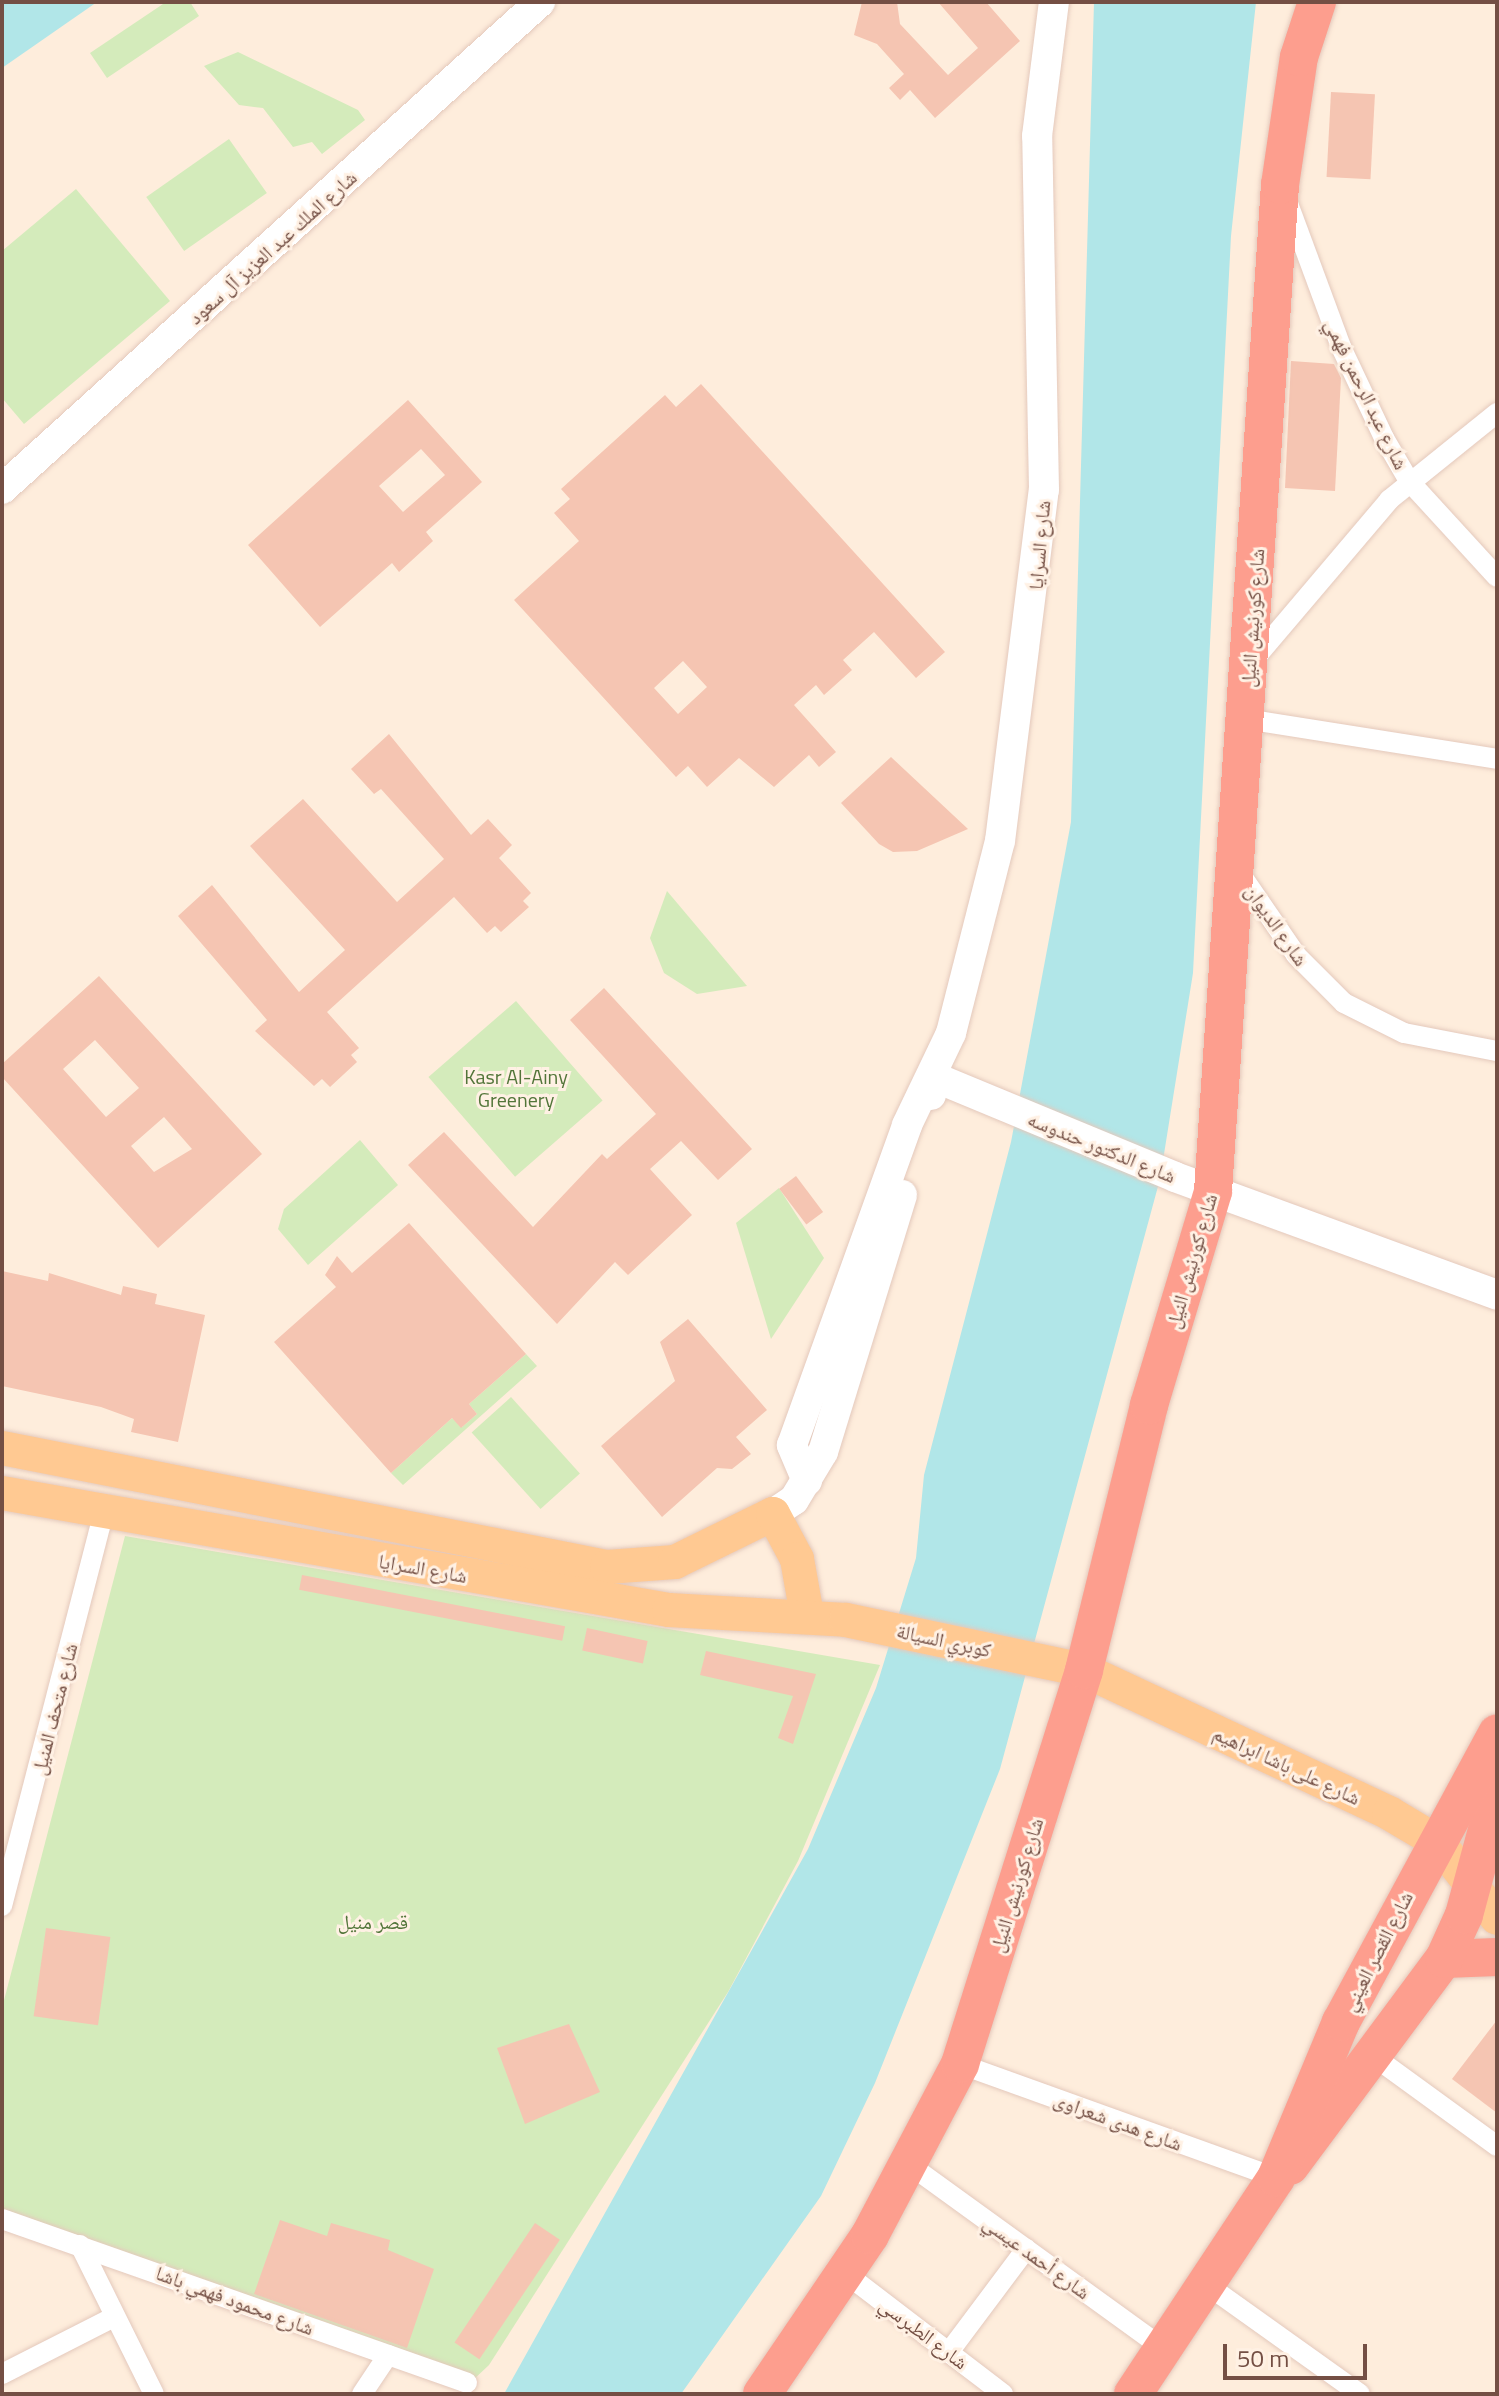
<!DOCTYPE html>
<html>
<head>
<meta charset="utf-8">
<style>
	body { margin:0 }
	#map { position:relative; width:1499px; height:2396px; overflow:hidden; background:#feeddc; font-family:"Titillium Web","Noto Naskh Arabic",sans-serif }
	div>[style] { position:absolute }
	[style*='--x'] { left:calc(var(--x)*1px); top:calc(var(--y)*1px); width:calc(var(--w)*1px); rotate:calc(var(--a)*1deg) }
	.green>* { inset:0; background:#d4ebbb; transform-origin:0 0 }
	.water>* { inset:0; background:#b1e6e8 }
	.building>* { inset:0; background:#f5c5b2; transform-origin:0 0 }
	.roads { filter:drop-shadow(0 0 2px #e4c9bc) drop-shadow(0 0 2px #e4c9bc) }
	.street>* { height:20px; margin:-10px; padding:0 10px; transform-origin:10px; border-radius:10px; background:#fff }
	.secondary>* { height:30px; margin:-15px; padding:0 15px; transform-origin:15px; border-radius:15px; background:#fff }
	.primary>* { height:34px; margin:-17px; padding:0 17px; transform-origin:17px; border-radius:17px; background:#ffc992 }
	.highway>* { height:38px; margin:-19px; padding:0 19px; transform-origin:19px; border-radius:19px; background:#fd9e8e }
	span { translate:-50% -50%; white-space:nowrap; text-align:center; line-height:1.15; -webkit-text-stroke:6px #fff1e4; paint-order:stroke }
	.street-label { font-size:20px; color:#744f44 }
	.park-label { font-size:20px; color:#527539 }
	.frame { position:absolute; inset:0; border:4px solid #744f44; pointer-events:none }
	.scale { position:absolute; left:1223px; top:2344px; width:144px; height:36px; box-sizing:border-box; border:4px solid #744f44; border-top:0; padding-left:10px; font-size:24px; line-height:28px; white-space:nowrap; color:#744f44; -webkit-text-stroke:6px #fff1e4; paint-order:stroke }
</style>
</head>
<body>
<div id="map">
	<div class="green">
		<div style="clip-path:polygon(166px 2px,190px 2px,199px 16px,107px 78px,90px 53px)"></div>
		<div style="clip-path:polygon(238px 52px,358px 110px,365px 120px,322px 154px,312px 142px,293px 147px,263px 108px,239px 105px,204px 66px)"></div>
		<div style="left:229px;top:139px;width:66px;height:101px;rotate:55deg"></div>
		<div style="clip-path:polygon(76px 189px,170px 301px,24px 424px,2px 398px,2px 251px)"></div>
		<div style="clip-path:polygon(667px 891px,747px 986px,697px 994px,664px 973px,650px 938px)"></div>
		<div style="left:516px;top:1001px;width:132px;height:116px;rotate:49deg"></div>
		<div style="clip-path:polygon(360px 1140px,398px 1185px,308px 1265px,278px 1229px,284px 1209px)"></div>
		<div style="clip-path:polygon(779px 1188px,824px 1258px,771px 1339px,736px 1223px)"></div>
		<div style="clip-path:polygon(526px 1354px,537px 1366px,403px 1485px,391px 1473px,452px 1418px,462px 1427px,477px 1414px,469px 1404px)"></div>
		<div style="left:511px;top:1397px;width:103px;height:53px;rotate:48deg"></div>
		<div style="clip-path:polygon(125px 1536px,880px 1665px,798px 1861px,728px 1992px,489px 2365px,472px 2381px,2px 2214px,2px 2008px)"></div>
	</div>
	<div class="water">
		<div style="clip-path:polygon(2px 2px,97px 2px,2px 68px)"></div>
		<div style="clip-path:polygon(1094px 2px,1256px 2px,1231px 236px,1193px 973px,1160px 1179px,1000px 1769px,875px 2083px,821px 2196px,681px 2394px,504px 2394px,808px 1849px,876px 1688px,916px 1558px,924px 1475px,1011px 1142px,1071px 822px)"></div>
	</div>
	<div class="building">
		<div style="clip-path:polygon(862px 2px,897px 2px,900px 24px,948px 75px,978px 48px,938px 2px,986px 2px,1020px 41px,935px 118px,910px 90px,900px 100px,889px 88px,904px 74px,877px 44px,854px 35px)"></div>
		<div style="left:1331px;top:92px;width:44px;height:85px;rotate:3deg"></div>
		<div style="clip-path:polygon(1291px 361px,1334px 364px,1341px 378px,1335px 491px,1285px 488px)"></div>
		<div style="clip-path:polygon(evenodd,701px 384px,945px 652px,916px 678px,874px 632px,843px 660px,852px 670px,824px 695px,816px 685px,794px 705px,836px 752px,819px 767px,809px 755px,774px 787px,739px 758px,707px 787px,688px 766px,676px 777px,514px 600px,579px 541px,554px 513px,570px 499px,561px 489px,665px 395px,676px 407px,701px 384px,683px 661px,707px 687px,678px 714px,654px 688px,683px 661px)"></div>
		<div style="clip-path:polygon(evenodd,408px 400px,482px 482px,426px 532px,433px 541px,399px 572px,392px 563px,320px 627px,248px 545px,408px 400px,421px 449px,445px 475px,403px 512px,379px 486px,421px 449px)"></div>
		<div style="clip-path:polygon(389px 734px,471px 835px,488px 819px,512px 845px,499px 858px,531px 893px,523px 901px,529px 907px,501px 932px,495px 926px,487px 933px,454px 897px,327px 1012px,359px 1048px,351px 1055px,357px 1062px,330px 1087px,322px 1079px,314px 1086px,255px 1031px,267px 1020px,178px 916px,212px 885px,299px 992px,345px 950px,250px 846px,303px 799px,397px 902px,444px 859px,381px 789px,374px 794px,351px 769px)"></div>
		<div style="clip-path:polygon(891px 757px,968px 829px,917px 851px,893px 852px,879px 844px,841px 803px)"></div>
		<div style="clip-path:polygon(evenodd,99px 976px,262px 1154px,158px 1248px,2px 1077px,2px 1064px,99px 976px,95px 1040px,139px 1088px,106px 1117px,63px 1069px,95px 1040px,99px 976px,164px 1117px,192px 1149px,154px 1172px,131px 1146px,164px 1117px)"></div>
		<div style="clip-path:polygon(604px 988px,752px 1149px,718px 1180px,681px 1141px,650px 1169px,692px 1215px,628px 1275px,615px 1262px,557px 1324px,408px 1165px,444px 1132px,533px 1227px,602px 1154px,607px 1159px,656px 1114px,570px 1020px)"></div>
		<div style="left:796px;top:1176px;width:45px;height:21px;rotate:53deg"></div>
		<div style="clip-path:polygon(409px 1223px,526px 1354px,469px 1404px,477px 1414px,461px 1428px,452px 1418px,391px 1473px,274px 1342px,336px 1287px,325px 1275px,337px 1256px,352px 1273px)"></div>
		<div style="clip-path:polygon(2px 1271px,48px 1281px,49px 1273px,121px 1295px,123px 1286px,157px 1294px,155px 1304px,205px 1315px,178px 1442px,131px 1432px,134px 1419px,101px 1407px,2px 1386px)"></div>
		<div style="clip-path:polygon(688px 1319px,767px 1410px,736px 1437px,751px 1454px,732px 1469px,717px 1468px,662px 1517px,601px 1446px,675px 1381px,660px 1342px)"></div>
		<div style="left:302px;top:1575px;width:268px;height:15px;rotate:11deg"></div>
		<div style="left:587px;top:1628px;width:62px;height:23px;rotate:12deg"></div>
		<div style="clip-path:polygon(706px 1651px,816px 1674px,793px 1744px,778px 1738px,793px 1696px,700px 1675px)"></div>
		<div style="left:46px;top:1928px;width:65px;height:89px;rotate:8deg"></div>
		<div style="clip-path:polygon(1497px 2020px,1497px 2113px,1452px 2079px)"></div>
		<div style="clip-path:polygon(569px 2024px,600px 2092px,525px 2124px,497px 2048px)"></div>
		<div style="clip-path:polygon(280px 2220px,327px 2236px,331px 2223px,390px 2240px,388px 2250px,434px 2269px,407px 2348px,254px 2294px)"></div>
		<div style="left:535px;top:2223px;width:30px;height:144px;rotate:34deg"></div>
	</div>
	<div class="roads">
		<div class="street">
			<div style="--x:1286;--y:198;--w:159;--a:69.7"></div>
			<div style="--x:1341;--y:347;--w:101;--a:64.7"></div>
			<div style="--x:1384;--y:438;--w:50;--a:59.8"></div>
			<div style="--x:1409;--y:481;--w:130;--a:47.5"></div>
			<div style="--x:1251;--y:663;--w:214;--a:-49.7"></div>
			<div style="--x:1389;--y:500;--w:139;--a:-38.9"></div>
			<div style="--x:1245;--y:719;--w:255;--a:9"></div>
			<div style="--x:1237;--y:869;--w:104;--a:55.5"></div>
			<div style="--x:1296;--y:955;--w:68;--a:45"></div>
			<div style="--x:1344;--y:1003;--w:67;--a:26.6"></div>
			<div style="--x:1404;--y:1033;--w:95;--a:11"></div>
			<div style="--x:2;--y:1906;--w:408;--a:-75.5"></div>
			<div style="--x:1376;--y:2058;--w:150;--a:36"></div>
			<div style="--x:960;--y:2064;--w:336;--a:19.8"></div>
			<div style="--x:910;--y:2165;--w:314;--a:35.9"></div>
			<div style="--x:2;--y:2219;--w:493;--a:19.4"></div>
			<div style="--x:80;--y:2245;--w:166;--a:63.6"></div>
			<div style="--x:845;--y:2273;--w:199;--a:37.4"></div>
			<div style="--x:1210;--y:2287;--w:184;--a:35.5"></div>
			<div style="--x:949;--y:2352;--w:129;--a:-53.2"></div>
			<div style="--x:2;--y:2374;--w:126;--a:-27"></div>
			<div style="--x:362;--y:2394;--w:47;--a:-56.3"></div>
		</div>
		<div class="secondary">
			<div style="--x:2;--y:489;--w:726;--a:-42.15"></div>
			<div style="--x:931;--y:1095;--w:18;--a:-81"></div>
			<div style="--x:934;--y:1077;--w:261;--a:22.5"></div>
			<div style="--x:1175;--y:1177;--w:343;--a:20.1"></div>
			<div style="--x:807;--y:1481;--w:39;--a:-113"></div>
			<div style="--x:792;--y:1445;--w:340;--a:-70.2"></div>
			<div style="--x:907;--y:1125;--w:102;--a:-64.4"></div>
			<div style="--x:951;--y:1033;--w:198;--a:-75.7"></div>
			<div style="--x:1000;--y:841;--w:354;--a:-82.9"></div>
			<div style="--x:1044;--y:490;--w:354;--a:-91.1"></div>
			<div style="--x:1037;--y:136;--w:135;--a:-82.8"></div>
			<div style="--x:773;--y:1514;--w:25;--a:-34"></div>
			<div style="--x:794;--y:1500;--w:56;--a:-58.9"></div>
			<div style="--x:823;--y:1452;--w:269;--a:-72.9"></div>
		</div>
		<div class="primary">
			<div style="--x:2;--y:1448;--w:617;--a:11.13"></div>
			<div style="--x:607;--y:1567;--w:68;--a:-4.2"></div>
			<div style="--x:675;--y:1562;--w:109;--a:-26.1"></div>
			<div style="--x:773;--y:1514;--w:51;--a:61.9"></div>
			<div style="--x:797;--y:1559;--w:57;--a:79.9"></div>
			<div style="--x:2;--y:1493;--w:677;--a:9.95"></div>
			<div style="--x:669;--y:1610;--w:177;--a:3.2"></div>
			<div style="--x:846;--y:1620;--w:243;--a:11.9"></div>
			<div style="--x:1084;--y:1670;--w:337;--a:25.1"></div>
			<div style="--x:1389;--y:1813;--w:57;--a:30.6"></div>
			<div style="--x:1438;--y:1842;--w:96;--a:52.2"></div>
		</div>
		<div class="highway">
			<div style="--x:1444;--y:1959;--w:53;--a:-2.2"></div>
			<div style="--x:1290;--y:2166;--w:258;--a:-53.4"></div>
			<div style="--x:1444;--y:1959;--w:48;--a:-65.6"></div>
			<div style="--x:1464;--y:1915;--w:126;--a:-74.9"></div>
			<div style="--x:762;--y:2394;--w:192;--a:-55.8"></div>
			<div style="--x:870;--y:2235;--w:193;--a:-62.2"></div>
			<div style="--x:960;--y:2064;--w:413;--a:-72.5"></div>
			<div style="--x:1084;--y:1670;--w:273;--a:-76.2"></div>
			<div style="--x:1149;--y:1405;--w:223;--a:-73.3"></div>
			<div style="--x:1213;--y:1191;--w:1008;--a:-86.19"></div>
			<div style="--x:1280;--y:185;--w:129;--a:-81.6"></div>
			<div style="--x:1299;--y:57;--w:58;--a:-71.9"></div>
			<div style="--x:1133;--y:2394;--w:259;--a:-56.5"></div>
			<div style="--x:1276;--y:2178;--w:169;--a:-67.4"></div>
			<div style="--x:1341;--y:2022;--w:328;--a:-61.6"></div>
		</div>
	</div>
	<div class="street-label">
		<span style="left:272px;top:247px;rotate:-42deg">شارع الملك عبد العزيز آل سعود</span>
		<span style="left:1367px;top:394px;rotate:64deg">شارع عبد الرحمن فهمي</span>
		<span style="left:1039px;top:545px;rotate:-85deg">شارع السرايا</span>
		<span style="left:1252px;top:618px;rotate:-86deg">شارع كورنيش النيل</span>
		<span style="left:1277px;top:925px;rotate:55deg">شارع الديوان</span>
		<span style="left:1102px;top:1147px;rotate:22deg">شارع الدكتور حندوسه</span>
		<span style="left:1191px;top:1261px;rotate:-74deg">شارع كورنيش النيل</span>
		<span style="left:423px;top:1568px;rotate:10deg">شارع السرايا</span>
		<span style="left:944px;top:1640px;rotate:12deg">كوبري السيالة</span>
		<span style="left:54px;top:1709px;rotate:-76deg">شارع متحف المنيل</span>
		<span style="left:1287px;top:1765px;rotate:25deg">شارع على باشا ابراهيم</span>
		<span style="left:1016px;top:1885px;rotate:-73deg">شارع كورنيش النيل</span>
		<span style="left:1377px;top:1951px;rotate:-63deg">شارع القصر العيني</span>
		<span style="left:1118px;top:2121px;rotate:20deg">شارع هدى شعراوى</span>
		<span style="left:1037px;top:2257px;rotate:36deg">شارع أحمد عيسي</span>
		<span style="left:235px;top:2300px;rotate:20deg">شارع محمود فهمي باشا</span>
		<span style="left:924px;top:2333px;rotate:37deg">شارع الطبرسي</span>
	</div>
	<div class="park-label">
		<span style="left:516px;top:1088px">Kasr Al-Ainy<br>Greenery</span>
		<span style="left:373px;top:1921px">قصر منيل</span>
	</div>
	<div class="frame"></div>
	<div class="scale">50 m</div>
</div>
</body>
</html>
